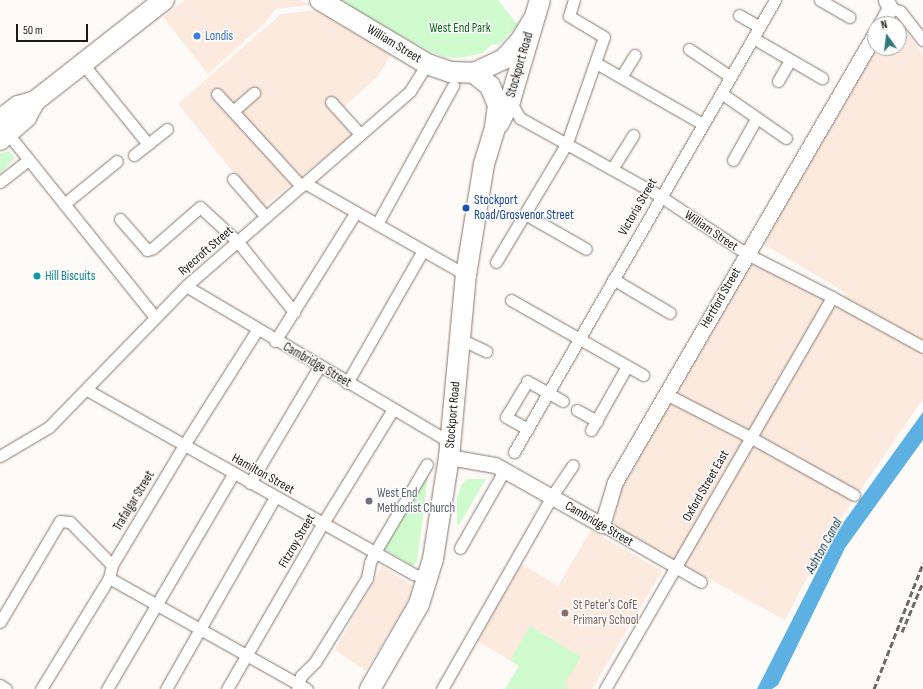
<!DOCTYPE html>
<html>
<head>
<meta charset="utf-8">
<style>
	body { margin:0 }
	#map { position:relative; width:923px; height:689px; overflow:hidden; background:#fdfaf8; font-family:"Sofia Sans Condensed",sans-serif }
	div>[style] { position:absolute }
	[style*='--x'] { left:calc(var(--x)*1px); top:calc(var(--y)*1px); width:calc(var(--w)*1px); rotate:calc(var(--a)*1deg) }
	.built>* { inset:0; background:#fdeade }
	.green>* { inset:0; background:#cffbce }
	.water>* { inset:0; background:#5db0e2 }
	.roads { filter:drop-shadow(0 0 1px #86776e) drop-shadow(0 0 1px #86776e) }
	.street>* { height:11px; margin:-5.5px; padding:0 5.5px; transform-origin:5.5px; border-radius:5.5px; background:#fff }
	.secondary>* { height:15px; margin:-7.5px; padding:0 7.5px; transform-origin:7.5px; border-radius:7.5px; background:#fff }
	.highway>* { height:20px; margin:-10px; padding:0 10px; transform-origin:10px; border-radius:10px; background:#fff }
	.rail>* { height:3px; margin-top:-1.5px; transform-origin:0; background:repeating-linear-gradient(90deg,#6e6a66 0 6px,transparent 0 9px) }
	.dots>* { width:11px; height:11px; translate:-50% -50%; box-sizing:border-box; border:2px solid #fff; border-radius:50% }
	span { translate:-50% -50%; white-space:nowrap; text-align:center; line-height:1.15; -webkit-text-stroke:3px #fff; paint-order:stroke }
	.park-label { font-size:13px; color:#0c691a }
	.shop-label { font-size:13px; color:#366cbe }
	.left { translate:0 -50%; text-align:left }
	.street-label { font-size:13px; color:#1e1915 }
	.transit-label { font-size:13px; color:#164399 }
	.culture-label { font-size:13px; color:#0d838f }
	.worship-label { font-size:13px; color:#5b616d }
	.education-label { font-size:13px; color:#785e54 }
	.water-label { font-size:14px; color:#0c3246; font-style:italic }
	.north { position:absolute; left:867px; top:16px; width:40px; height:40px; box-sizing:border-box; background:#fff; border:1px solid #a5a3a1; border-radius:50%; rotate:346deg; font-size:11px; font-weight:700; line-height:16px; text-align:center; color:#1e1915 }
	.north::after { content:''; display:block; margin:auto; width:14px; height:18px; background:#2f797d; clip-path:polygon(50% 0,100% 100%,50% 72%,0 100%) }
	.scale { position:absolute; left:16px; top:24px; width:72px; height:18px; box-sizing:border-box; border:2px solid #1e1915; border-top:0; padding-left:5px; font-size:12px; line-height:14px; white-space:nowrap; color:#1e1915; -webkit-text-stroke:3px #fff; paint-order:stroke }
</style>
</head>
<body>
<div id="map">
	<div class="built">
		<div style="clip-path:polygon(185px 0,300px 0,311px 5px,276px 9px,265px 23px,208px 74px,163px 17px)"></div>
		<div style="clip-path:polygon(317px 10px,391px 55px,378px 76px,336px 114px,352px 135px,262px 208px,178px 104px,281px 14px)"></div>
		<div style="clip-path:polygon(893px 14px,923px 54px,923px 399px,832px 531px,785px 620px,613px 527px,622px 483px,751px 260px,838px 307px,846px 293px,760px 242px,875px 48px,899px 48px,899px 24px,887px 24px)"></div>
		<div style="clip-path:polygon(591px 530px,662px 571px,592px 689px,505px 689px,519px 666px,477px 641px,522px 564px,558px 586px)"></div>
		<div style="clip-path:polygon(382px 566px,413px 586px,405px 607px,366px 671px,335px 650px)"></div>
	</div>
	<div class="green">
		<div style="clip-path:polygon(339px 0,498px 0,518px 25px,500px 44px,491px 45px,483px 53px,460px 58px,444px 57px,426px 50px)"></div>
		<div style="clip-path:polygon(9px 151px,15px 158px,0 174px,0 153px)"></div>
		<div style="clip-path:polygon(425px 476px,428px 477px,417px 562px,413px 566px,382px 548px)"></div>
		<div style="clip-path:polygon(486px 479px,459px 525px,457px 524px,457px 499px,461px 485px,468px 479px)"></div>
		<div style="clip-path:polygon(530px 626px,581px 657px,564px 685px,570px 689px,505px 689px,519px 666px,510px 660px)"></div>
	</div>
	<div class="water">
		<div style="clip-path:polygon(923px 412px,923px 440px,845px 548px,778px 685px,772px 689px,757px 689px,838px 530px)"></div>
	</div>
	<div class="roads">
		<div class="street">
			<div style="--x:820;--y:0;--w:34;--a:30"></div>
			<div style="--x:890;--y:8;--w:10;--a:17"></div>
			<div style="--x:900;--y:11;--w:37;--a:52"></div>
			<div style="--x:739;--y:15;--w:24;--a:30"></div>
			<div style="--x:753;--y:38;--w:80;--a:30.1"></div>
			<div style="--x:689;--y:49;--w:50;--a:33.7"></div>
			<div style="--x:596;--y:63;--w:123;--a:29.7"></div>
			<div style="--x:83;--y:64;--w:103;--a:50.9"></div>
			<div style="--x:621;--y:77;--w:26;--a:-58"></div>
			<div style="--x:778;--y:81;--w:24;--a:-60"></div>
			<div style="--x:721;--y:93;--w:79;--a:34.7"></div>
			<div style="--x:217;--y:94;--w:125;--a:47.6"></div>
			<div style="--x:510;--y:101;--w:20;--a:60"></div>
			<div style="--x:520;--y:118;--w:160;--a:29.1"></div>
			<div style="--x:660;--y:196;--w:105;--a:33.7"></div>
			<div style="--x:747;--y:254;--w:95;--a:26.8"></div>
			<div style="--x:832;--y:297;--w:104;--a:28.8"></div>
			<div style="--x:331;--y:102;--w:43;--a:47.8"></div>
			<div style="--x:233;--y:111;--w:28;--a:-41"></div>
			<div style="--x:5;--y:130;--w:240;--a:51.3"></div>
			<div style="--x:134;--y:155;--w:42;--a:-38.2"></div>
			<div style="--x:733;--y:160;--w:47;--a:-60.7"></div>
			<div style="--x:612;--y:169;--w:40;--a:-58"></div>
			<div style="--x:233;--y:179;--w:50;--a:49"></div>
			<div style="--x:0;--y:182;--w:36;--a:-38"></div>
			<div style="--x:305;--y:183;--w:185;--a:29.7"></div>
			<div style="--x:64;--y:204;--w:68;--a:-39.1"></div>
			<div style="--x:525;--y:214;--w:70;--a:29.8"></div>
			<div style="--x:120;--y:219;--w:41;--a:48.9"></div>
			<div style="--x:147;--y:250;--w:6;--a:-18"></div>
			<div style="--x:153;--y:248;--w:62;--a:-41.1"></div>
			<div style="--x:200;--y:207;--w:52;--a:42.6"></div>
			<div style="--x:238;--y:242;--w:90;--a:51.3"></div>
			<div style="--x:377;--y:224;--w:158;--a:-61.2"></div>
			<div style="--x:496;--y:262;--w:139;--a:-59.2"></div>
			<div style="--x:567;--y:143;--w:112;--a:-70.8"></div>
			<div style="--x:604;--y:37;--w:41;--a:-149"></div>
			<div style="--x:569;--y:16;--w:17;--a:-73"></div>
			<div style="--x:613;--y:279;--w:66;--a:30.8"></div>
			<div style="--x:186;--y:286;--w:307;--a:30.6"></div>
			<div style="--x:511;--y:300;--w:152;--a:29.6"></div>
			<div style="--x:460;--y:339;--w:29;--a:25"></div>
			<div style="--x:275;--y:341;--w:152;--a:-57.9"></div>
			<div style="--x:527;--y:381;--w:41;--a:29.1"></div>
			<div style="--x:347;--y:383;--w:151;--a:-60.2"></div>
			<div style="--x:524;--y:387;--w:35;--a:121"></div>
			<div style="--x:506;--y:417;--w:25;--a:29"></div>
			<div style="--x:87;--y:390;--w:374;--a:29.4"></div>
			<div style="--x:413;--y:574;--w:16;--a:15"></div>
			<div style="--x:666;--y:394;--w:94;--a:27.1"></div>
			<div style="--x:750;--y:437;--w:119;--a:29.1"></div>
			<div style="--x:577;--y:410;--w:23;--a:29"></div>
			<div style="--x:591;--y:430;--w:73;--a:-60.6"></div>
			<div style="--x:514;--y:452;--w:522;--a:-60"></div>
			<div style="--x:0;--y:456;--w:57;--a:-30.6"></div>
			<div style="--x:49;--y:427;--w:197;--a:-45.8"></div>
			<div style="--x:186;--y:286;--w:297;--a:-41"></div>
			<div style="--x:410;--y:91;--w:32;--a:-58"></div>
			<div style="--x:250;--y:483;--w:135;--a:-59.3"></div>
			<div style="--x:602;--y:525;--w:114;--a:29.9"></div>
			<div style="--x:460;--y:548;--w:91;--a:-60.3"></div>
			<div style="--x:109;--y:578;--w:227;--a:29.3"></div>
			<div style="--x:0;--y:622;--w:117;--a:-59.3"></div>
			<div style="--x:60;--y:521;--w:10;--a:6"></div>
			<div style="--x:70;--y:522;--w:60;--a:45.7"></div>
			<div style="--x:0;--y:685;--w:7;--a:34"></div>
			<div style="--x:41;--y:689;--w:130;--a:-58.5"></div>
			<div style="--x:109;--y:578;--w:13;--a:-77"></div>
			<div style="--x:112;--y:565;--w:140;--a:-59"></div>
			<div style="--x:184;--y:445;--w:136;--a:-57.6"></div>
			<div style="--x:107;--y:689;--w:249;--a:-59.6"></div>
			<div style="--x:166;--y:689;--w:221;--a:-60.4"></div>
			<div style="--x:227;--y:689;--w:192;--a:-60"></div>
			<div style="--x:323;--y:523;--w:134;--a:-58.4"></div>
			<div style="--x:297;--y:689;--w:14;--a:-73"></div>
			<div style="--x:301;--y:676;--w:20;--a:-45"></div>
			<div style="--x:315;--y:662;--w:99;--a:-58.2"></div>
			<div style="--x:367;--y:578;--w:16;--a:-79"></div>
			<div style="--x:370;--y:562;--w:17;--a:-62"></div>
			<div style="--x:378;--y:547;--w:96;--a:-59.4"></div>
			<div style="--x:442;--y:689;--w:222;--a:-60.3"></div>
			<div style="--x:552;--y:496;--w:37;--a:-56"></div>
			<div style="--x:605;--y:689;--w:453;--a:-59.9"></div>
		</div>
		<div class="secondary">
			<div style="--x:881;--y:24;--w:18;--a:-61"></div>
			<div style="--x:890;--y:8;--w:9;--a:-117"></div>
			<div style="--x:449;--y:457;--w:47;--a:9.9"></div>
			<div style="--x:495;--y:465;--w:123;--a:29.3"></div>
			<div style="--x:602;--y:525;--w:45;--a:-73.2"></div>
			<div style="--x:615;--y:482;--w:518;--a:-59.87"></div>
		</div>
		<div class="highway">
			<div style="--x:320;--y:0;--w:125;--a:30.9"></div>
			<div style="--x:427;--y:64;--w:24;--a:19"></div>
			<div style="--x:450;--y:72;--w:24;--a:2"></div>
			<div style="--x:474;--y:73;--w:33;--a:-25"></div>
			<div style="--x:504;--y:59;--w:25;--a:-48"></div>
			<div style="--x:521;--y:40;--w:23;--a:-59"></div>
			<div style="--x:0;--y:120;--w:23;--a:-38"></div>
			<div style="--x:18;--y:106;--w:18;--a:-16"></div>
			<div style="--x:35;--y:101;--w:164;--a:-38.1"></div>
			<div style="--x:499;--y:123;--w:25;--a:-63"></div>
			<div style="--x:510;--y:101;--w:105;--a:-73.5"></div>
			<div style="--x:0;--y:140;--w:35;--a:-41"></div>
			<div style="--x:26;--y:117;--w:18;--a:-61"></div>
			<div style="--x:370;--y:689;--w:98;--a:-60"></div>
			<div style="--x:419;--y:604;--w:47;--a:-72.7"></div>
			<div style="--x:433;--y:559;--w:103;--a:-81.1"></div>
			<div style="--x:449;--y:457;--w:183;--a:-84.7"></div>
			<div style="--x:466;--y:275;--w:112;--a:-80.8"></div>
			<div style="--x:484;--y:164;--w:39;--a:-73"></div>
			<div style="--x:495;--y:127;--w:22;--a:-82"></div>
			<div style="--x:498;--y:105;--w:21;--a:-113"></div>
			<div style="--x:490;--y:86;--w:21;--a:-141"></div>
		</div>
	</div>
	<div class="rail">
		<div style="--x:902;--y:632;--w:54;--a:-67.2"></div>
		<div style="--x:874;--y:689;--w:135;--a:-68.7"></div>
	</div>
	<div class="dots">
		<div style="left:197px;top:36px;background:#3f7fe0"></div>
		<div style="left:466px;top:208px;background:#1a4fb4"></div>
		<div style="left:37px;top:276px;background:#0f9aa8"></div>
		<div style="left:369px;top:501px;background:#6b7280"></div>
		<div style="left:565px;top:613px;background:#8d6e63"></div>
	</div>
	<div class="park-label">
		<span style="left:460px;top:28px">West End Park</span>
	</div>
	<div class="shop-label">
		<span class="left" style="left:205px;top:36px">Londis</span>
	</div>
	<div class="street-label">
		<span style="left:394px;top:44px;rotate:31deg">William Street</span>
		<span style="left:520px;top:65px;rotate:-74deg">Stockport Road</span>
		<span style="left:638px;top:207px;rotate:-60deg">Victoria Street</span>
		<span style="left:711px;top:231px;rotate:34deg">William Street</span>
		<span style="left:206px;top:251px;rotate:-41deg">Ryecroft Street</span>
		<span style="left:721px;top:298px;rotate:-60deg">Hertford Street</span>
		<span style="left:317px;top:365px;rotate:30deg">Cambridge Street</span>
		<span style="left:453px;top:415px;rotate:-85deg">Stockport Road</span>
		<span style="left:263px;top:474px;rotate:29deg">Hamilton Street</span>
		<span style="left:706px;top:486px;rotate:-60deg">Oxford Street East</span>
		<span style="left:134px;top:501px;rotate:-59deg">Trafalgar Street</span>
		<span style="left:599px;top:524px;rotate:30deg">Cambridge Street</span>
		<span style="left:297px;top:541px;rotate:-60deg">Fitzroy Street</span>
	</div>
	<div class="transit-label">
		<span class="left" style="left:474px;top:208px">Stockport<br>Road/Grosvenor Street</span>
	</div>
	<div class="culture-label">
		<span class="left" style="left:45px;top:276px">Hill Biscuits</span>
	</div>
	<div class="worship-label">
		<span class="left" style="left:377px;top:501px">West End<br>Methodist Church</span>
	</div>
	<div class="education-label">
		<span class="left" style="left:573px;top:613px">St Peter's CofE<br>Primary School</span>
	</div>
	<div class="water-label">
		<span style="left:824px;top:546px;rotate:-61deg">Ashton Canal</span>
	</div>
	<div class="north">N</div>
	<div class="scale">50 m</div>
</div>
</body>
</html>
